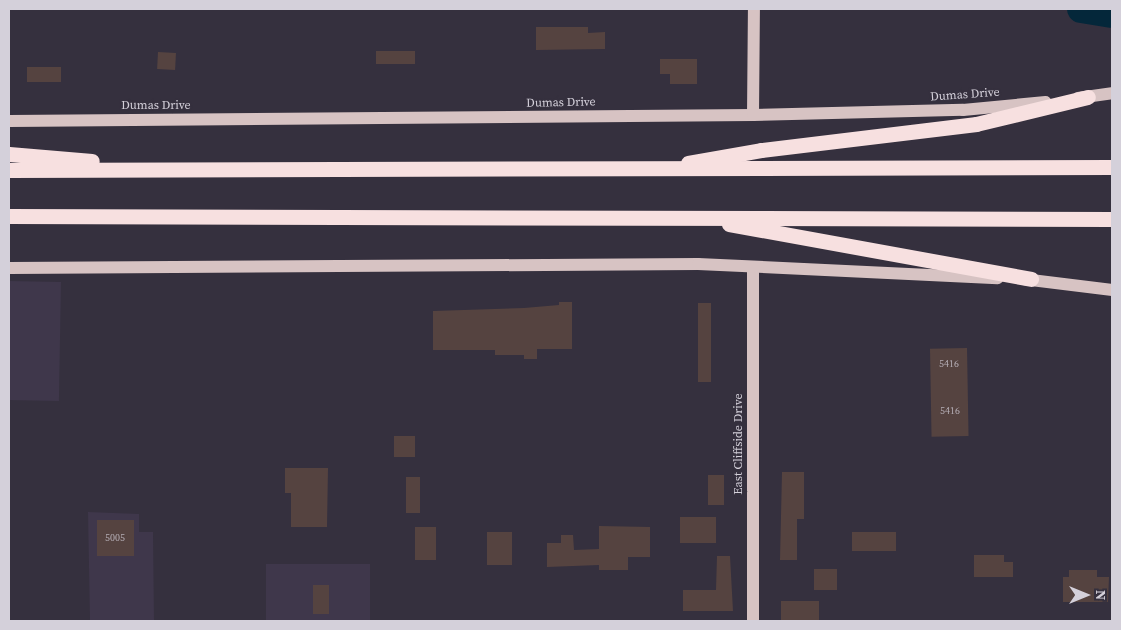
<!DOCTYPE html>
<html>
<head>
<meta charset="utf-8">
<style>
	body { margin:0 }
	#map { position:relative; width:1121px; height:630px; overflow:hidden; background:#35303e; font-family:"Source Serif 4",serif }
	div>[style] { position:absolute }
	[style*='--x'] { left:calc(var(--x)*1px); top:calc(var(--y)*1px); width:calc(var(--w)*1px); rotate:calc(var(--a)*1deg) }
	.built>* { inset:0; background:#3f374b; transform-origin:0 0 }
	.river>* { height:28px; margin:-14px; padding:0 14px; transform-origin:14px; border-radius:14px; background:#04273a }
	.building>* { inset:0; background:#554340; transform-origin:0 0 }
	.major>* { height:12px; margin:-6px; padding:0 6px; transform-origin:6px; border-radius:6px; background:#d7c3c3 }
	.highway>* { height:15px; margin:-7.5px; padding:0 7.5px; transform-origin:7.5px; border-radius:7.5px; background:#f7e0e0 }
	span { translate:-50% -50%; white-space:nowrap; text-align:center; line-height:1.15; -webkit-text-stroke:4px #35303e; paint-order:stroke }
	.number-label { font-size:10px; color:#b4adb4 }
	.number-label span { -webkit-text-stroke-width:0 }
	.street-label { font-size:12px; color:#d4d0da }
	.frame { position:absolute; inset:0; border:10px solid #d4d0da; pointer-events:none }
	.north { position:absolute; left:1061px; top:570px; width:50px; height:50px; -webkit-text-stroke:4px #35303e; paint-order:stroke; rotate:90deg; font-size:14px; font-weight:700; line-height:20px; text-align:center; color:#d4d0da }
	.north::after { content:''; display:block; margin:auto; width:18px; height:22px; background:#d4d0da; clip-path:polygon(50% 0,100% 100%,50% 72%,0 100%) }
</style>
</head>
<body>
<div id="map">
	<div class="built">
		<div style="left:9px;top:281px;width:52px;height:119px;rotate:1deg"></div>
		<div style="clip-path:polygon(88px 512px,139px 514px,139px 532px,153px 532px,154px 621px,90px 621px)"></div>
		<div style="left:266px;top:564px;width:104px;height:57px"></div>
	</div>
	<div class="river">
		<div style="--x:1081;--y:9;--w:31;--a:9"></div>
	</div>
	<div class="building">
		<div style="clip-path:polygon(536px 27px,588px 27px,588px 33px,605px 32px,605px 49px,536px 50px)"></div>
		<div style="left:376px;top:51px;width:39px;height:13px"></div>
		<div style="left:158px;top:52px;width:18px;height:17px;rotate:3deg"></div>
		<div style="clip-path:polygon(660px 59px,697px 59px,697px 84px,670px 84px,670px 74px,660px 74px)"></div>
		<div style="left:27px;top:67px;width:34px;height:15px"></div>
		<div style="clip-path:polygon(559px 302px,572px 302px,572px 349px,537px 349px,537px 359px,524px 359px,524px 355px,495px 355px,495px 350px,433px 350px,433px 311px,524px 308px,559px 305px)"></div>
		<div style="left:698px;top:303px;width:13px;height:79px"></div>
		<div style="left:967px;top:348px;width:88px;height:37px;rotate:89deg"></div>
		<div style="left:394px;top:436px;width:21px;height:21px"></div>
		<div style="clip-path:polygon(285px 468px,328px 468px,327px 527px,291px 527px,291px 493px,285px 493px)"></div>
		<div style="clip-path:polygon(782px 472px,804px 472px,804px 519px,797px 519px,797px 560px,780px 560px)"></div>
		<div style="left:708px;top:475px;width:16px;height:30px"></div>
		<div style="left:406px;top:477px;width:14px;height:36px"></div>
		<div style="left:680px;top:517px;width:36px;height:26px"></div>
		<div style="left:97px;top:520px;width:37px;height:36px"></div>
		<div style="clip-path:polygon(599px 526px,650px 527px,650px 557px,628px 557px,628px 570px,599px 570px,599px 565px,547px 567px,547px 543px,561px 543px,561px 535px,573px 535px,574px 550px,599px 549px)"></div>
		<div style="left:415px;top:527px;width:21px;height:33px"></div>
		<div style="left:487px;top:532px;width:25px;height:33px"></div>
		<div style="left:852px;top:532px;width:44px;height:19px"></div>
		<div style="clip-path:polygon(974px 555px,1004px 555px,1004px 562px,1013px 562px,1013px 577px,974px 577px)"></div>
		<div style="clip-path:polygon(717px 556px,730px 556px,733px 611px,683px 611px,683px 590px,716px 590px)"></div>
		<div style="left:814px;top:569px;width:23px;height:21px"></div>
		<div style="clip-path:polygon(1069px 570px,1097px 570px,1097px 577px,1109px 577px,1108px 602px,1063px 602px,1063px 577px,1069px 577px)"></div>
		<div style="left:313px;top:585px;width:16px;height:29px"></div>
		<div style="left:781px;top:601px;width:38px;height:20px"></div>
	</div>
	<div class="major">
		<div style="--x:1078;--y:98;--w:34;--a:-8"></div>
		<div style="--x:753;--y:115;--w:106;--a:-89.5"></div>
		<div style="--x:9;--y:121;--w:744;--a:-0.46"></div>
		<div style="--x:753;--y:115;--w:210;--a:-1.4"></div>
		<div style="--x:963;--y:110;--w:83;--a:-5.5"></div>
		<div style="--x:753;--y:267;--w:354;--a:90"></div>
		<div style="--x:9;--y:268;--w:689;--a:-0.33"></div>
		<div style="--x:698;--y:264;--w:300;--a:2.7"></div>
		<div style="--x:1023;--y:279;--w:90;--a:7"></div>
	</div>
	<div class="highway">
		<div style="--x:9;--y:154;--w:83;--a:4.8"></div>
		<div style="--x:688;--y:163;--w:74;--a:-10.1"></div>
		<div style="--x:761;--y:150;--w:217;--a:-6.9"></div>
		<div style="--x:976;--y:124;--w:115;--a:-13.6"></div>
		<div style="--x:9;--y:170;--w:1103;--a:-0.16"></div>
		<div style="--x:9;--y:216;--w:1103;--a:0.16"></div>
		<div style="--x:729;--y:224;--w:307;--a:10.3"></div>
	</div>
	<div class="number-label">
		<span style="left:949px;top:364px">5416</span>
		<span style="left:950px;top:411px">5416</span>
		<span style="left:115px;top:538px">5005</span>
	</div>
	<div class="street-label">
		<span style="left:965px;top:95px;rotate:-4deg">Dumas Drive</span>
		<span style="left:561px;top:103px;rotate:-1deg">Dumas Drive</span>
		<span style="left:156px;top:106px">Dumas Drive</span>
		<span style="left:739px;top:444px;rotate:-90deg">East Cliffside Drive</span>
	</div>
	<div class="frame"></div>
	<div class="north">N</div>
</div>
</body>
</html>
